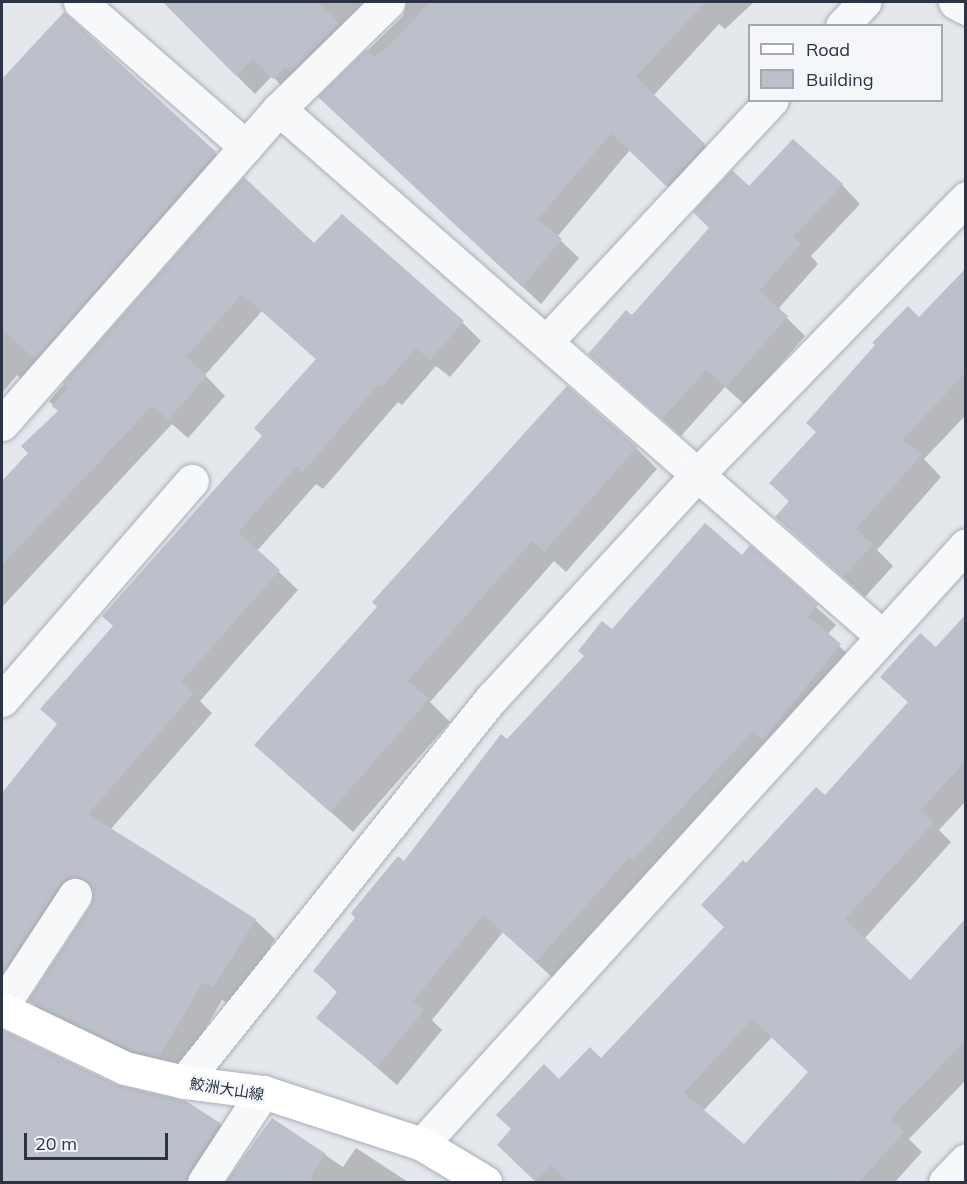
<!DOCTYPE html>
<html>
<head>
<meta charset="utf-8">
<style>
	body { margin:0 }
	#map { position:relative; width:967px; height:1184px; overflow:hidden; background:#e4e7ec; font-family:Mulish,"Noto Sans JP",sans-serif }
	div>[style] { position:absolute }
	[style*='--x'] { left:calc(var(--x)*1px); top:calc(var(--y)*1px); width:calc(var(--w)*1px); rotate:calc(var(--a)*1deg) }
	.shadow>* { inset:0; background:#0003 }
	.building>* { inset:0; background:#bbc0ca }
	.roads { filter:drop-shadow(0 0 2px #a9aeb7) drop-shadow(0 0 2px #a9aeb7) }
	.minor>* { height:33px; margin:-16.5px; padding:0 16.5px; transform-origin:16.5px; border-radius:16.5px; background:#f7f8fa }
	.major>* { height:33px; margin:-16.5px; padding:0 16.5px; transform-origin:16.5px; border-radius:16.5px; background:#fff }
	span { translate:-50% -50%; white-space:nowrap; text-align:center; line-height:1.15; -webkit-text-stroke:4.5px #f4f6f9; paint-order:stroke }
	.street-label { font-size:15px; color:#2b3445 }
	.frame { position:absolute; inset:0; border:3px solid #2b3445; pointer-events:none }
	.legend { position:absolute; left:748px; top:24px; width:195px; height:78px; box-sizing:border-box; background:#f4f6f9; border:2px solid #a4a8b1; margin:0; padding:8px 10px; list-style:none; font-size:18px; color:#2b3445 }
	.legend li { display:flex; align-items:center; gap:12px; height:30px }
	.legend b { width:30px; border:2px solid #a4a8b1 }
	.scale { position:absolute; left:24px; top:1133px; width:144px; height:27px; box-sizing:border-box; border:3px solid #2b3445; border-top:0; padding-left:8px; font-size:18px; line-height:21px; white-space:nowrap; color:#2b3445; -webkit-text-stroke:4px #f4f6f9; paint-order:stroke }
</style>
</head>
<body>
<div id="map">
	<div class="shadow">
		<div style="clip-path:polygon(163px 2px,403px 2px,292px 96px,272px 76px,255px 94px)"></div>
		<div style="clip-path:polygon(403px 2px,754px 2px,725px 29px,719px 24px,653px 96px,723px 163px,685px 203px,630px 150px,557px 237px,579px 258px,541px 304px,320px 97px,403px 16px,407px 2px)"></div>
		<div style="clip-path:polygon(65px 14px,232px 169px,36px 392px,17px 375px,2px 393px,2px 81px)"></div>
		<div style="clip-path:polygon(244px 179px,314px 245px,462px 322px,481px 341px,450px 377px,436px 366px,402px 405px,398px 402px,323px 489px,316px 484px,257px 551px,298px 590px,200px 701px,212px 713px,110px 830px,255px 920px,275px 939px,233px 1006px,222px 1000px,178px 1075px,49px 1019px,30px 1000px,92px 905px,93px 896px,78px 904px,5px 1015px,3px 1032px,116px 1086px,185px 1103px,220px 1124px,239px 1143px,213px 1182px,2px 1182px,2px 795px,58px 725px,115px 627px,264px 436px,317px 360px,262px 311px,205px 375px,225px 396px,188px 438px,172px 424px,2px 607px,2px 484px,30px 453px,59px 411px,49px 401px)"></div>
		<div style="clip-path:polygon(842px 185px,860px 204px,811px 256px,818px 264px,778px 309px,805px 336px,745px 405px,725px 387px,681px 436px,590px 354px,632px 317px,749px 189px)"></div>
		<div style="clip-path:polygon(966px 271px,966px 415px,924px 459px,941px 477px,877px 550px,893px 566px,865px 597px,777px 517px,790px 502px,771px 483px)"></div>
		<div style="clip-path:polygon(636px 448px,657px 469px,566px 572px,554px 561px,430px 702px,450px 722px,353px 832px,256px 745px,379px 607px)"></div>
		<div style="clip-path:polygon(750px 548px,836px 625px,827px 635px,859px 664px,555px 980px,503px 932px,432px 1020px,442px 1030px,397px 1085px,318px 1017px,338px 993px,315px 971px,507px 741px,612px 632px,742px 557px)"></div>
		<div style="clip-path:polygon(evenodd,966px 616px,966px 801px,939px 830px,951px 842px,864px 939px,910px 982px,966px 926px,966px 1080px,909px 1139px,922px 1152px,895px 1182px,536px 1182px,518px 1164px,559px 1081px,601px 1060px,726px 927px,746px 865px,825px 797px,909px 703px,882px 677px,936px 649px,966px 616px,772px 1037px,810px 1072px,744px 1146px,703px 1111px,772px 1037px)"></div>
		<div style="clip-path:polygon(273px 1120px,343px 1167px,356px 1148px,408px 1182px,228px 1182px)"></div>
	</div>
	<div class="building">
		<div style="clip-path:polygon(163px 2px,317px 2px,339px 23px,290px 72px,285px 67px,273px 79px,253px 59px,236px 76px)"></div>
		<div style="clip-path:polygon(430px 2px,705px 2px,636px 77px,705px 144px,666px 186px,611px 133px,538px 219px,562px 239px,522px 287px,318px 97px,366px 50px,374px 57px,387px 48px)"></div>
		<div style="clip-path:polygon(64px 12px,216px 152px,35px 359px,2px 330px,2px 79px)"></div>
		<div style="clip-path:polygon(793px 139px,843px 184px,793px 237px,801px 244px,759px 291px,788px 316px,726px 387px,706px 370px,662px 419px,588px 354px,626px 310px,632px 315px,709px 228px,693px 212px,732px 170px,749px 186px)"></div>
		<div style="clip-path:polygon(244px 177px,314px 243px,342px 214px,464px 321px,430px 360px,416px 348px,382px 387px,378px 384px,303px 472px,297px 466px,238px 532px,280px 570px,181px 682px,194px 693px,88px 814px,256px 919px,213px 988px,203px 982px,159px 1057px,131px 1050px,28px 1001px,91px 905px,92px 887px,85px 879px,67px 878px,60px 884px,2px 973px,2px 793px,57px 724px,40px 709px,113px 626px,102px 616px,262px 436px,254px 428px,316px 359px,242px 294px,186px 357px,207px 376px,168px 420px,152px 406px,2px 565px,2px 481px,28px 453px,21px 446px,58px 411px,52px 406px,68px 388px,63px 383px)"></div>
		<div style="clip-path:polygon(966px 268px,966px 372px,903px 439px,921px 455px,856px 529px,873px 544px,843px 577px,775px 517px,789px 501px,769px 483px,816px 432px,806px 423px,875px 345px,872px 343px,908px 306px,919px 317px)"></div>
		<div style="clip-path:polygon(567px 386px,637px 447px,544px 552px,532px 541px,408px 681px,429px 699px,330px 812px,254px 745px,377px 607px,372px 602px)"></div>
		<div style="clip-path:polygon(705px 523px,742px 555px,750px 545px,818px 605px,808px 616px,841px 644px,763px 740px,753px 731px,633px 860px,629px 857px,536px 962px,483px 915px,413px 1001px,424px 1010px,377px 1067px,316px 1018px,338px 991px,313px 971px,355px 918px,351px 913px,398px 856px,404px 861px,501px 734px,507px 739px,584px 656px,578px 651px,602px 621px,612px 629px)"></div>
		<div style="clip-path:polygon(evenodd,966px 614px,966px 761px,920px 810px,934px 822px,845px 919px,910px 980px,966px 918px,966px 1040px,890px 1119px,904px 1132px,859px 1182px,569px 1182px,551px 1165px,535px 1181px,497px 1145px,511px 1129px,496px 1115px,544px 1064px,559px 1079px,590px 1047px,601px 1058px,724px 927px,701px 905px,743px 860px,746px 863px,816px 787px,825px 795px,908px 702px,880px 677px,920px 633px,936px 647px,966px 614px,752px 1019px,808px 1072px,744px 1144px,684px 1093px,752px 1019px)"></div>
		<div style="clip-path:polygon(2px 1030px,117px 1085px,186px 1101px,220px 1123px,188px 1172px,186px 1182px,2px 1182px)"></div>
		<div style="clip-path:polygon(272px 1118px,326px 1154px,310px 1178px,316px 1182px,226px 1182px)"></div>
	</div>
	<div class="roads">
		<div class="minor">
			<div style="--x:80;--y:2;--w:220;--a:41.1"></div>
			<div style="--x:955;--y:2;--w:13;--a:29"></div>
			<div style="--x:842;--y:26;--w:33;--a:-47"></div>
			<div style="--x:279;--y:109;--w:801;--a:41.15"></div>
			<div style="--x:546;--y:342;--w:331;--a:-47"></div>
			<div style="--x:2;--y:424;--w:419;--a:-48.7"></div>
			<div style="--x:279;--y:109;--w:153;--a:-44.5"></div>
			<div style="--x:2;--y:700;--w:290;--a:-49.1"></div>
			<div style="--x:2;--y:1006;--w:133;--a:-56.7"></div>
			<div style="--x:184;--y:1082;--w:492;--a:-51.3"></div>
			<div style="--x:492;--y:698;--w:303;--a:-47.4"></div>
			<div style="--x:697;--y:475;--w:386;--a:-45.8"></div>
			<div style="--x:422;--y:1144;--w:809;--a:-47.75"></div>
			<div style="--x:204;--y:1182;--w:108;--a:-56.8"></div>
			<div style="--x:945;--y:1182;--w:30;--a:-46"></div>
		</div>
		<div class="major">
			<div style="--x:2;--y:1009;--w:136;--a:25.6"></div>
			<div style="--x:125;--y:1068;--w:61;--a:13.3"></div>
			<div style="--x:184;--y:1082;--w:80;--a:7.2"></div>
			<div style="--x:263;--y:1092;--w:167;--a:18.1"></div>
			<div style="--x:422;--y:1144;--w:74;--a:31.1"></div>
		</div>
	</div>
	<div class="street-label">
		<span style="left:227px;top:1089px;rotate:9deg">鮫洲大山線</span>
	</div>
	<div class="frame"></div>
	<ul class="legend">
	<li><b style="height:8px;background:#fff"></b>Road</li>
	<li><b style="height:16px;background:#bbc0ca"></b>Building</li>
	</ul>
	<div class="scale">20 m</div>
</div>
</body>
</html>
